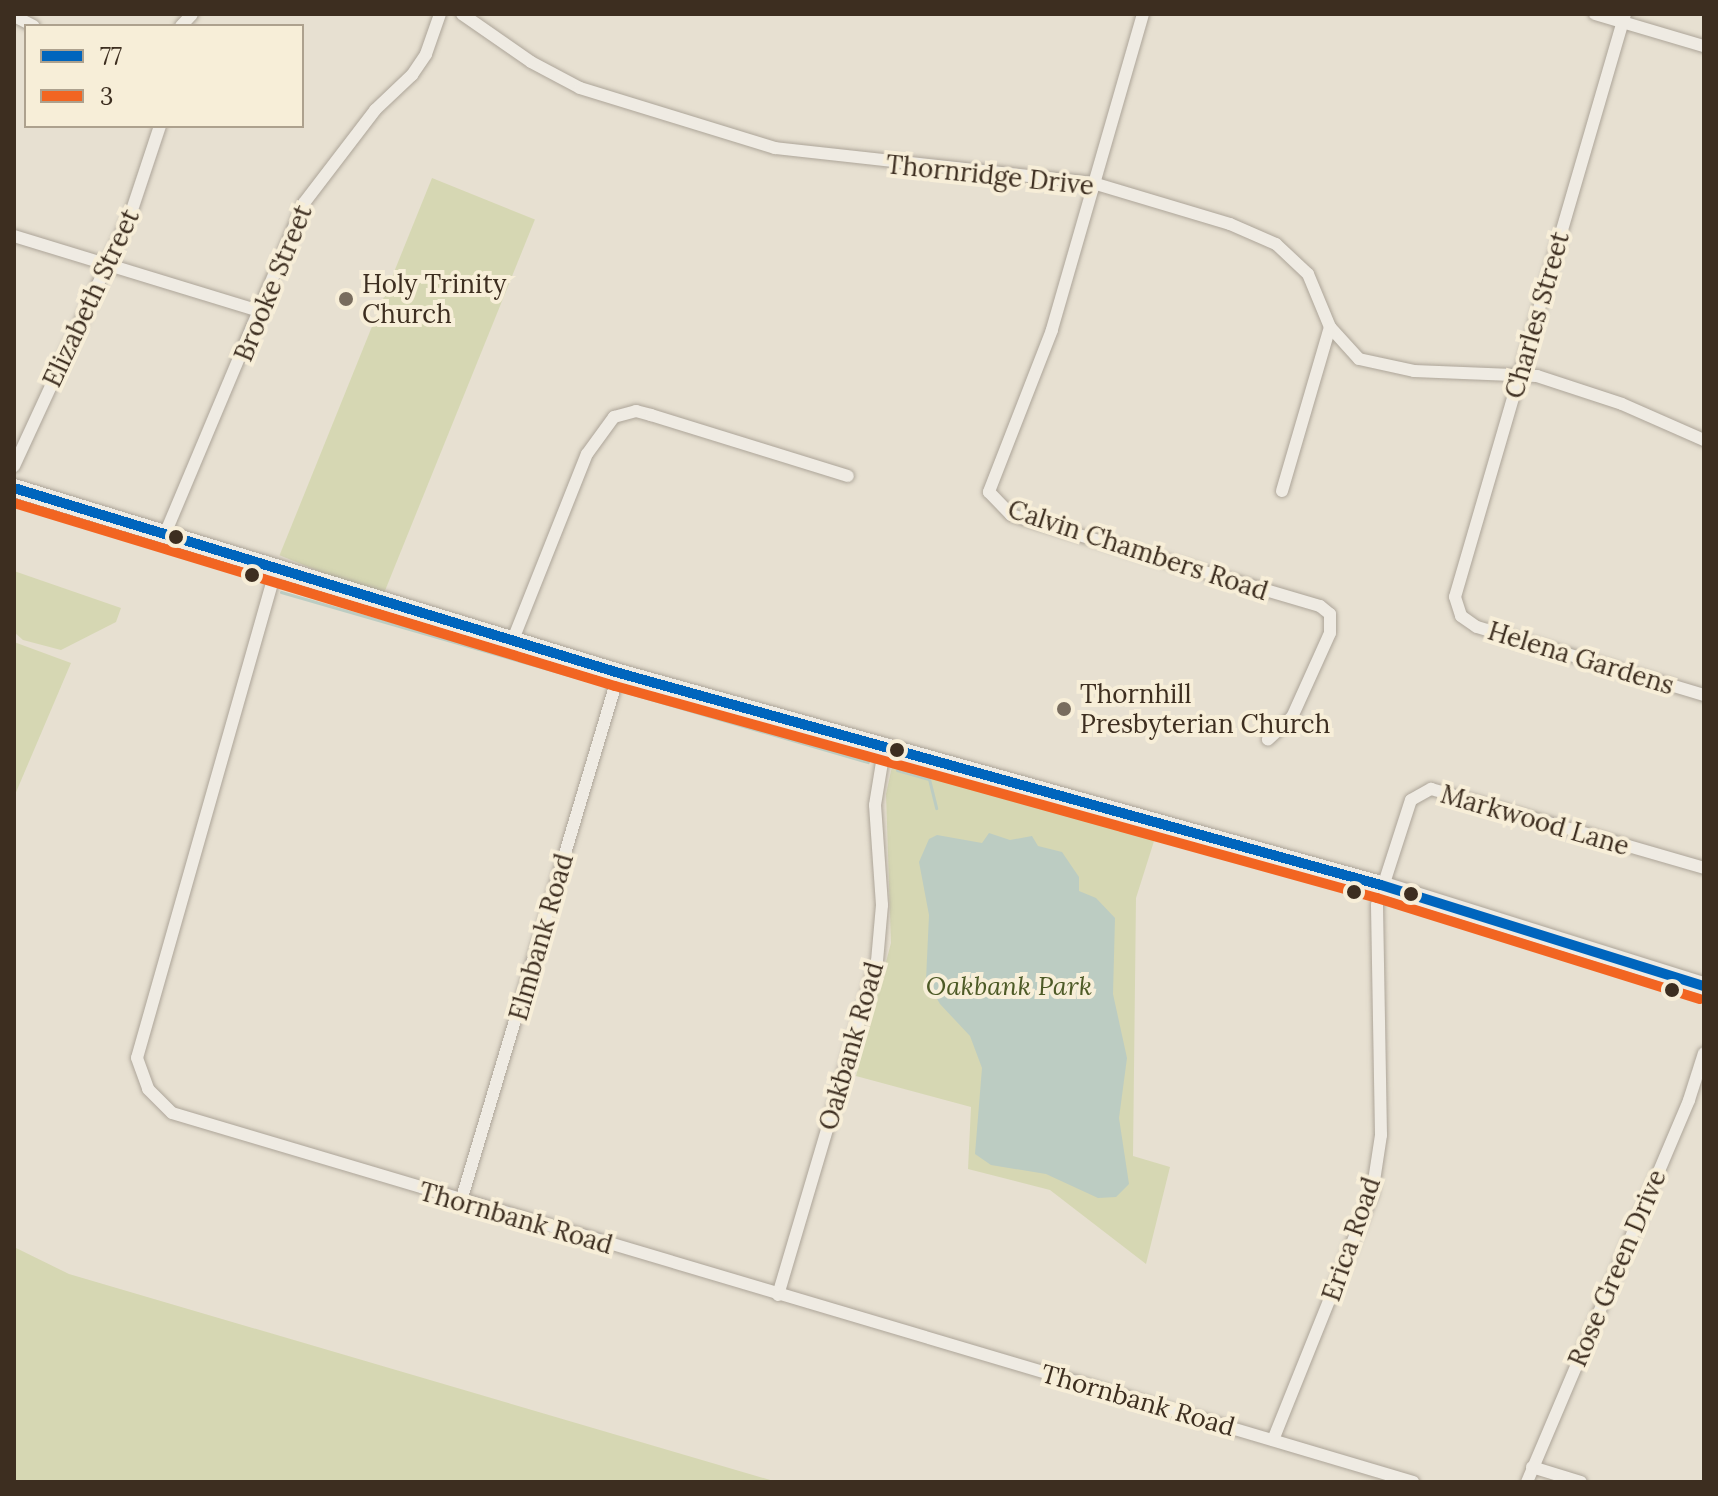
<!DOCTYPE html>
<html>
<head>
<meta charset="utf-8">
<style>
	body { margin:0 }
	#map { position:relative; width:1718px; height:1496px; overflow:hidden; background:#e7e0d1; font-family:Lora,serif }
	div>[style] { position:absolute }
	[style*='--x'] { left:calc(var(--x)*1px); top:calc(var(--y)*1px); width:calc(var(--w)*1px); rotate:calc(var(--a)*1deg) }
	.green>* { inset:0; background:#d6d7b3; transform-origin:0 0 }
	.water>* { inset:0; background:#bcccc2 }
	.stream>* { height:3px; margin:-1.5px; padding:0 1.5px; transform-origin:1.5px; border-radius:1.5px; background:#bcccc2 }
	.roads { filter:drop-shadow(0 0 2px #ada599) drop-shadow(0 0 2px #ada599) }
	.street>* { height:12px; margin:-6px; padding:0 6px; transform-origin:6px; border-radius:6px; background:#efebe3 }
	.secondary>* { height:18px; margin:-9px; padding:0 9px; transform-origin:9px; border-radius:9px; background:#efebe3 }
	.bus-1>* { height:10px; margin:-5px; padding:0 5px; transform-origin:5px; border-radius:5px; background:#0065bd }
	.bus-2>* { height:10px; margin:-5px; padding:0 5px; transform-origin:5px; border-radius:5px; background:#f26522 }
	.dots>* { width:22px; height:22px; translate:-50% -50%; box-sizing:border-box; border:4px solid #f7eed8; border-radius:50% }
	span { translate:-50% -50%; white-space:nowrap; text-align:center; line-height:1.15; -webkit-text-stroke:8px #f7eed8; paint-order:stroke }
	.street-label { font-size:26px; color:#3d2e20 }
	.poi-label { font-size:26px; color:#3d2e20 }
	.left { translate:0 -50%; text-align:left }
	.park-label { font-size:26px; color:#4d5a26; font-style:italic }
	.frame { position:absolute; inset:0; border:16px solid #3d2e20; pointer-events:none }
	.legend { position:absolute; left:24px; top:24px; width:280px; height:104px; box-sizing:border-box; background:#f7eed8; border:2px solid #ada18e; margin:0; padding:10px 14px; list-style:none; font-size:24px; color:#3d2e20 }
	.legend li { display:flex; align-items:center; gap:16px; height:40px }
	.legend b { width:40px; border:2px solid #ada18e }
</style>
</head>
<body>
<div id="map">
	<div class="green">
		<div style="left:432px;top:178px;width:111px;height:407px;rotate:22deg"></div>
		<div style="clip-path:polygon(14px 571px,121px 608px,116px 622px,61px 650px,23px 640px,14px 632px)"></div>
		<div style="clip-path:polygon(14px 642px,71px 663px,14px 797px)"></div>
		<div style="clip-path:polygon(893px 762px,1155px 838px,1136px 898px,1133px 1156px,1170px 1167px,1146px 1264px,1050px 1190px,968px 1169px,971px 1107px,856px 1076px,891px 943px,886px 794px)"></div>
		<div style="clip-path:polygon(14px 1247px,69px 1274px,777px 1482px,14px 1482px)"></div>
	</div>
	<div class="water">
		<div style="clip-path:polygon(989px 833px,1010px 840px,1032px 836px,1038px 846px,1062px 852px,1079px 877px,1079px 891px,1096px 898px,1115px 918px,1113px 994px,1127px 1058px,1119px 1118px,1129px 1184px,1116px 1197px,1098px 1198px,1046px 1174px,991px 1165px,975px 1154px,982px 1068px,970px 1036px,940px 1004px,926px 980px,929px 915px,919px 862px,929px 839px,937px 835px,982px 843px)"></div>
	</div>
	<div class="stream">
		<div style="--x:281;--y:592;--w:335;--a:16.1"></div>
		<div style="--x:623;--y:691;--w:255;--a:16.2"></div>
		<div style="--x:897;--y:770;--w:33;--a:16"></div>
		<div style="--x:929;--y:779;--w:30;--a:76"></div>
	</div>
	<div class="roads">
		<div class="street">
			<div style="--x:462;--y:14;--w:84;--a:34.8"></div>
			<div style="--x:531;--y:62;--w:55;--a:28"></div>
			<div style="--x:580;--y:88;--w:204;--a:17.1"></div>
			<div style="--x:775;--y:148;--w:320;--a:6.3"></div>
			<div style="--x:1093;--y:183;--w:143;--a:16.7"></div>
			<div style="--x:1230;--y:224;--w:50;--a:23.5"></div>
			<div style="--x:1276;--y:244;--w:44;--a:43.2"></div>
			<div style="--x:1308;--y:274;--w:57;--a:67.5"></div>
			<div style="--x:1330;--y:327;--w:43;--a:47.8"></div>
			<div style="--x:1359;--y:359;--w:56;--a:12.3"></div>
			<div style="--x:1414;--y:371;--w:123;--a:2.3"></div>
			<div style="--x:1537;--y:376;--w:89;--a:18.2"></div>
			<div style="--x:1622;--y:404;--w:90;--a:23.7"></div>
			<div style="--x:1143;--y:14;--w:329;--a:106.1"></div>
			<div style="--x:1052;--y:330;--w:174;--a:111.3"></div>
			<div style="--x:989;--y:492;--w:32;--a:46"></div>
			<div style="--x:1011;--y:515;--w:322;--a:16.4"></div>
			<div style="--x:1320;--y:606;--w:13;--a:39"></div>
			<div style="--x:1330;--y:614;--w:19;--a:90"></div>
			<div style="--x:1330;--y:633;--w:92;--a:114.3"></div>
			<div style="--x:1292;--y:717;--w:33;--a:137"></div>
			<div style="--x:1595;--y:14;--w:114;--a:16.4"></div>
			<div style="--x:1625;--y:14;--w:607;--a:106.26"></div>
			<div style="--x:1455;--y:597;--w:20;--a:72"></div>
			<div style="--x:1461;--y:616;--w:19;--a:35"></div>
			<div style="--x:1477;--y:627;--w:237;--a:16.7"></div>
			<div style="--x:14;--y:16;--w:22;--a:27"></div>
			<div style="--x:181;--y:26;--w:16;--a:-47"></div>
			<div style="--x:14;--y:236;--w:259;--a:17"></div>
			<div style="--x:14;--y:466;--w:279;--a:-65.2"></div>
			<div style="--x:131;--y:213;--w:92;--a:-71.6"></div>
			<div style="--x:1282;--y:491;--w:171;--a:-73.7"></div>
			<div style="--x:165;--y:534;--w:359;--a:-67.2"></div>
			<div style="--x:304;--y:203;--w:117;--a:-52.6"></div>
			<div style="--x:375;--y:110;--w:51;--a:-43.4"></div>
			<div style="--x:412;--y:75;--w:25;--a:-56"></div>
			<div style="--x:426;--y:54;--w:42;--a:-70.7"></div>
			<div style="--x:276;--y:569;--w:508;--a:105.87"></div>
			<div style="--x:137;--y:1058;--w:33;--a:70"></div>
			<div style="--x:148;--y:1089;--w:34;--a:45"></div>
			<div style="--x:172;--y:1113;--w:1295;--a:16.56"></div>
			<div style="--x:514;--y:637;--w:197;--a:-68.3"></div>
			<div style="--x:587;--y:454;--w:46;--a:-53.9"></div>
			<div style="--x:614;--y:417;--w:23;--a:-15"></div>
			<div style="--x:636;--y:411;--w:16;--a:15"></div>
			<div style="--x:651;--y:415;--w:206;--a:17.2"></div>
			<div style="--x:461;--y:1201;--w:551;--a:-73.34"></div>
			<div style="--x:778;--y:1295;--w:348;--a:-73.5"></div>
			<div style="--x:877;--y:961;--w:56;--a:-84.9"></div>
			<div style="--x:882;--y:905;--w:100;--a:-94"></div>
			<div style="--x:875;--y:805;--w:62;--a:-80.7"></div>
			<div style="--x:1273;--y:1440;--w:265;--a:-68.1"></div>
			<div style="--x:1372;--y:1194;--w:60;--a:-81.3"></div>
			<div style="--x:1381;--y:1135;--w:230;--a:-91"></div>
			<div style="--x:1377;--y:905;--w:110;--a:-72.1"></div>
			<div style="--x:1411;--y:800;--w:23;--a:-29"></div>
			<div style="--x:1431;--y:789;--w:284;--a:16.1"></div>
			<div style="--x:1532;--y:1467;--w:51;--a:17"></div>
			<div style="--x:1527;--y:1482;--w:415;--a:-67"></div>
			<div style="--x:1689;--y:1100;--w:49;--a:-72.3"></div>
		</div>
		<div class="secondary">
			<div style="--x:14;--y:488;--w:633;--a:17"></div>
			<div style="--x:619;--y:673;--w:791;--a:15.55"></div>
			<div style="--x:1381;--y:885;--w:338;--a:17.4"></div>
		</div>
	</div>
	<div class="bus-1">
		<div style="--x:14;--y:488;--w:633;--a:17"></div>
		<div style="--x:619;--y:673;--w:791;--a:15.55"></div>
		<div style="--x:1381;--y:885;--w:338;--a:17.4"></div>
	</div>
	<div class="bus-2">
		<div style="--x:14;--y:503;--w:628;--a:16.94"></div>
		<div style="--x:615;--y:686;--w:791;--a:15.55"></div>
		<div style="--x:1377;--y:898;--w:338;--a:17.4"></div>
	</div>
	<div class="dots">
		<div style="left:346px;top:299px;background:#786c5e"></div>
		<div style="left:176px;top:537px;background:#3d2e20"></div>
		<div style="left:252px;top:575px;background:#3d2e20"></div>
		<div style="left:1064px;top:709px;background:#786c5e"></div>
		<div style="left:897px;top:750px;background:#3d2e20"></div>
		<div style="left:1354px;top:892px;background:#3d2e20"></div>
		<div style="left:1411px;top:894px;background:#3d2e20"></div>
		<div style="left:1672px;top:990px;background:#3d2e20"></div>
	</div>
	<div class="street-label">
		<span style="left:990px;top:175px;rotate:6deg">Thornridge Drive</span>
		<span style="left:273px;top:283px;rotate:-68deg">Brooke Street</span>
		<span style="left:91px;top:298px;rotate:-65deg">Elizabeth Street</span>
		<span style="left:1537px;top:315px;rotate:-74deg">Charles Street</span>
		<span style="left:1138px;top:550px;rotate:18deg">Calvin Chambers Road</span>
		<span style="left:1581px;top:658px;rotate:17deg">Helena Gardens</span>
		<span style="left:1535px;top:820px;rotate:16deg">Markwood Lane</span>
		<span style="left:541px;top:937px;rotate:-74deg">Elmbank Road</span>
		<span style="left:851px;top:1046px;rotate:-74deg">Oakbank Road</span>
		<span style="left:516px;top:1218px;rotate:16deg">Thornbank Road</span>
		<span style="left:1351px;top:1239px;rotate:-71deg">Erica Road</span>
		<span style="left:1617px;top:1268px;rotate:-67deg">Rose Green Drive</span>
		<span style="left:1138px;top:1400px;rotate:16deg">Thornbank Road</span>
	</div>
	<div class="poi-label">
		<span class="left" style="left:362px;top:299px">Holy Trinity<br>Church</span>
		<span class="left" style="left:1080px;top:709px">Thornhill<br>Presbyterian Church</span>
	</div>
	<div class="park-label">
		<span style="left:1009px;top:986px">Oakbank Park</span>
	</div>
	<div class="frame"></div>
	<ul class="legend">
	<li><b style="height:10px;background:#0065bd"></b>77</li>
	<li><b style="height:10px;background:#f26522"></b>3</li>
	</ul>
</div>
</body>
</html>
